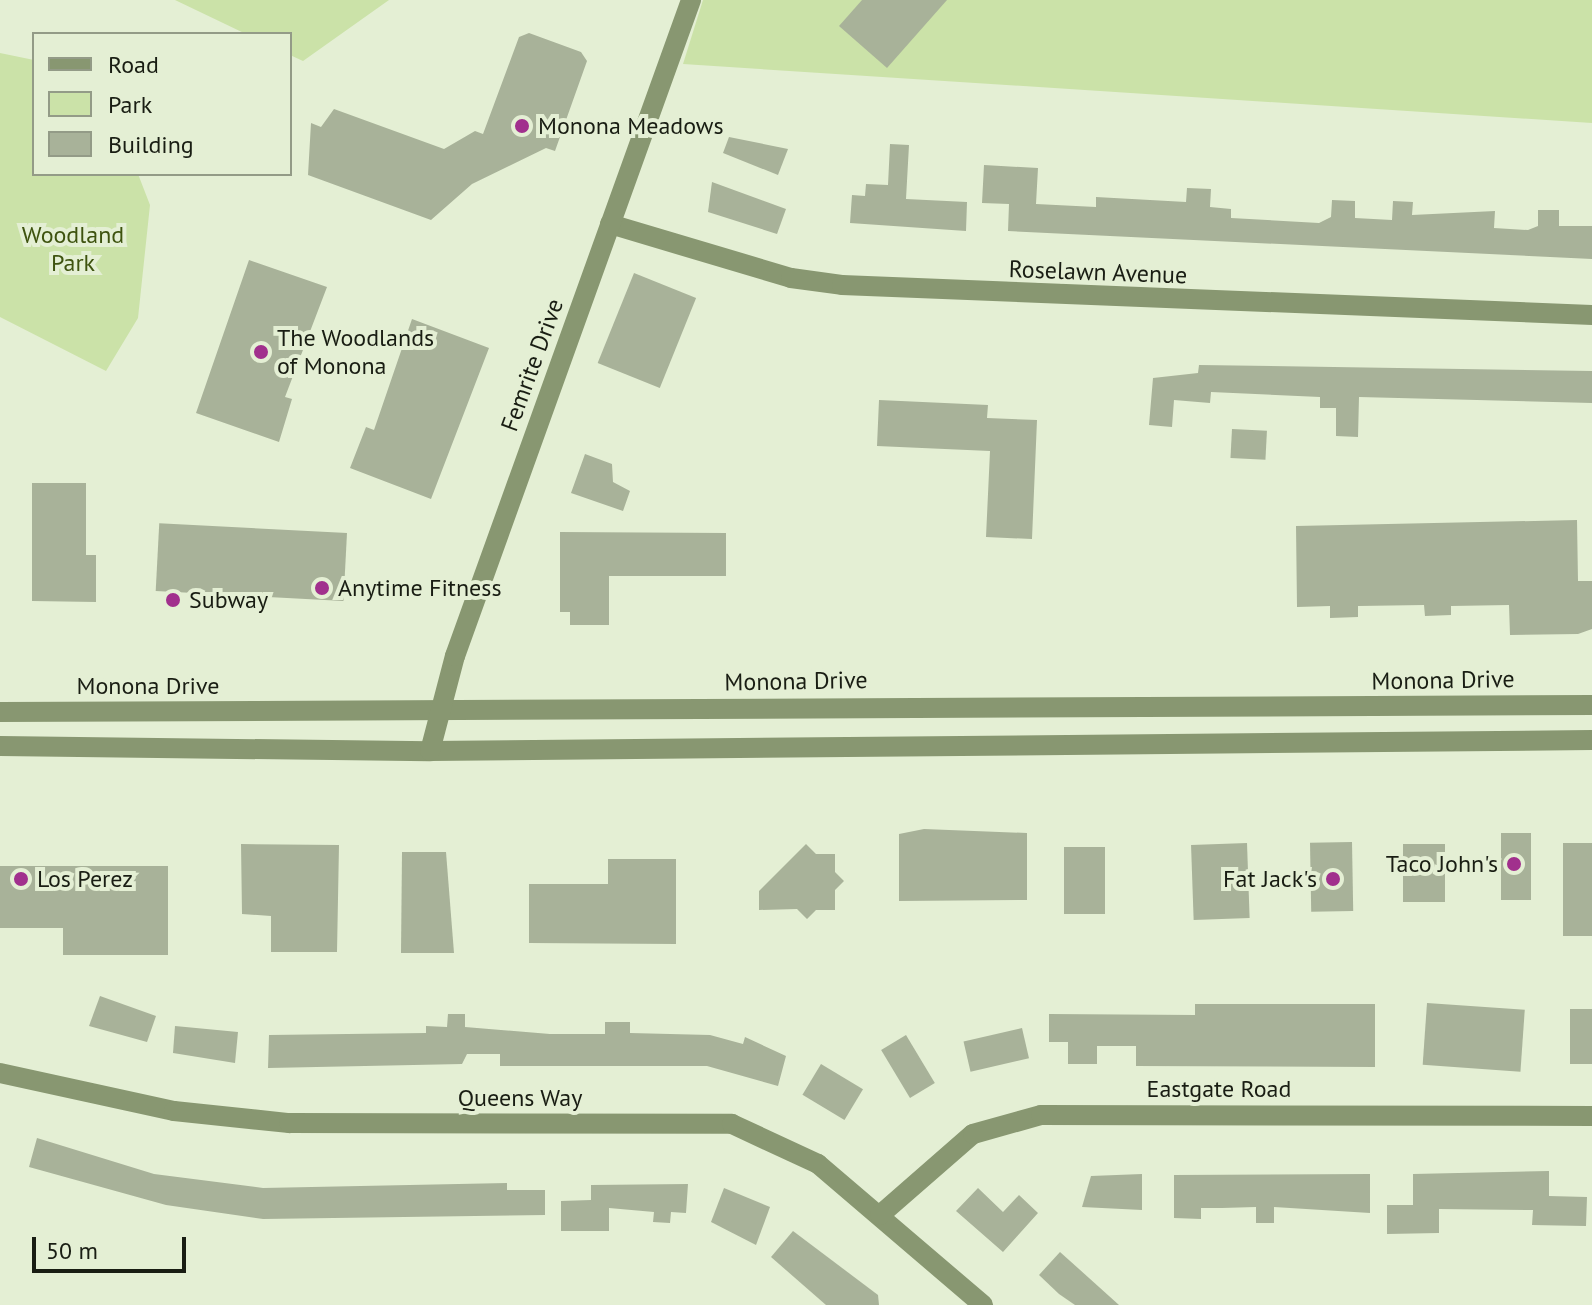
<!DOCTYPE html>
<html>
<head>
<meta charset="utf-8">
<style>
	body { margin:0 }
	#map { position:relative; width:1592px; height:1305px; overflow:hidden; background:#e4efd4; font-family:"PT Sans",sans-serif }
	div>[style] { position:absolute }
	[style*='--x'] { left:calc(var(--x)*1px); top:calc(var(--y)*1px); width:calc(var(--w)*1px); rotate:calc(var(--a)*1deg) }
	.green>* { inset:0; background:#cbe2a8 }
	.building>* { inset:0; background:#a8b299; transform-origin:0 0 }
	.minor>* { height:20px; margin:-10px; padding:0 10px; transform-origin:10px; border-radius:10px; background:#889771 }
	.dots>* { width:22px; height:22px; translate:-50% -50%; box-sizing:border-box; border:4px solid #e4efd4; border-radius:50% }
	span { translate:-50% -50%; white-space:nowrap; text-align:center; line-height:1.15; -webkit-text-stroke:8px #e4efd4; paint-order:stroke }
	.poi-label { font-size:24px; color:#191d13 }
	.left { translate:0 -50%; text-align:left }
	.right { translate:-100% -50%; text-align:right }
	.park-label { font-size:24px; color:#3e530f }
	.street-label { font-size:24px; color:#191d13 }
	.legend { position:absolute; left:32px; top:32px; width:260px; height:144px; box-sizing:border-box; background:#e4efd4; border:2px solid #939b87; margin:0; padding:10px 14px; list-style:none; font-size:24px; color:#191d13 }
	.legend li { display:flex; align-items:center; gap:16px; height:40px }
	.legend b { width:40px; border:2px solid #939b87 }
	.scale { position:absolute; left:32px; top:1237px; width:154px; height:36px; box-sizing:border-box; border:4px solid #191d13; border-top:0; padding-left:10px; font-size:24px; line-height:28px; white-space:nowrap; color:#191d13; -webkit-text-stroke:6px #e4efd4; paint-order:stroke }
</style>
</head>
<body>
<div id="map">
	<div class="green">
		<div style="clip-path:polygon(175px 0,389px 0,303px 61px,290px 55px,290px 34px,246px 34px)"></div>
		<div style="clip-path:polygon(703px 0,1592px 0,1592px 123px,683px 64px)"></div>
		<div style="clip-path:polygon(0 53px,34px 60px,34px 174px,138px 174px,150px 205px,138px 318px,106px 371px,0 317px)"></div>
	</div>
	<div class="building">
		<div style="clip-path:polygon(862px 0,947px 0,887px 68px,839px 26px)"></div>
		<div style="clip-path:polygon(529px 33px,581px 52px,587px 61px,555px 151px,546px 148px,472px 184px,431px 220px,308px 175px,311px 123px,321px 127px,334px 109px,444px 149px,475px 131px,483px 134px,519px 37px)"></div>
		<div style="clip-path:polygon(729px 137px,788px 149px,778px 175px,723px 153px)"></div>
		<div style="clip-path:polygon(890px 144px,909px 145px,906px 199px,967px 202px,966px 231px,850px 223px,852px 195px,865px 196px,866px 184px,888px 185px)"></div>
		<div style="clip-path:polygon(984px 165px,1038px 168px,1036px 204px,1096px 207px,1096px 197px,1186px 202px,1187px 188px,1211px 189px,1210px 207px,1231px 209px,1231px 218px,1319px 223px,1331px 217px,1332px 200px,1355px 201px,1355px 218px,1392px 220px,1393px 201px,1413px 202px,1412px 215px,1495px 211px,1494px 228px,1528px 230px,1538px 226px,1538px 210px,1559px 210px,1559px 226px,1592px 226px,1592px 259px,1008px 231px,1009px 204px,982px 203px)"></div>
		<div style="clip-path:polygon(712px 182px,786px 209px,777px 234px,708px 212px)"></div>
		<div style="clip-path:polygon(249px 260px,327px 287px,285px 397px,292px 399px,279px 442px,196px 413px)"></div>
		<div style="left:634px;top:273px;width:67px;height:97px;rotate:22deg"></div>
		<div style="clip-path:polygon(412px 319px,489px 348px,431px 499px,350px 468px,366px 427px,374px 430px)"></div>
		<div style="clip-path:polygon(1199px 365px,1592px 371px,1592px 403px,1359px 397px,1358px 437px,1336px 436px,1336px 408px,1320px 408px,1320px 397px,1211px 392px,1210px 403px,1174px 400px,1172px 427px,1149px 425px,1153px 378px,1198px 373px)"></div>
		<div style="clip-path:polygon(879px 400px,988px 405px,987px 418px,1037px 420px,1032px 539px,986px 537px,990px 451px,877px 446px)"></div>
		<div style="left:1232px;top:429px;width:35px;height:29px;rotate:3deg"></div>
		<div style="clip-path:polygon(585px 454px,612px 464px,613px 482px,630px 491px,623px 511px,571px 493px)"></div>
		<div style="clip-path:polygon(32px 483px,86px 483px,86px 555px,96px 555px,96px 602px,32px 601px)"></div>
		<div style="clip-path:polygon(1577px 520px,1578px 581px,1592px 581px,1592px 629px,1578px 634px,1510px 635px,1509px 605px,1451px 606px,1451px 615px,1425px 616px,1424px 605px,1358px 606px,1358px 617px,1330px 618px,1330px 606px,1297px 607px,1296px 526px)"></div>
		<div style="clip-path:polygon(560px 532px,726px 533px,726px 576px,609px 576px,609px 625px,570px 625px,570px 612px,560px 612px)"></div>
		<div style="left:347px;top:533px;width:68px;height:188px;rotate:93deg"></div>
		<div style="clip-path:polygon(924px 829px,1027px 833px,1027px 900px,899px 901px,899px 834px)"></div>
		<div style="left:1501px;top:833px;width:30px;height:67px"></div>
		<div style="left:1352px;top:842px;width:69px;height:42px;rotate:89deg"></div>
		<div style="left:1247px;top:843px;width:75px;height:56px;rotate:88deg"></div>
		<div style="left:1563px;top:843px;width:29px;height:93px"></div>
		<div style="clip-path:polygon(241px 844px,339px 845px,337px 952px,271px 952px,271px 916px,242px 914px)"></div>
		<div style="clip-path:polygon(806px 844px,816px 854px,835px 854px,835px 872px,844px 881px,835px 890px,835px 910px,816px 910px,807px 919px,797px 909px,759px 910px,759px 891px)"></div>
		<div style="left:1445px;top:844px;width:58px;height:42px;rotate:90deg"></div>
		<div style="left:1064px;top:847px;width:41px;height:67px"></div>
		<div style="clip-path:polygon(402px 852px,446px 852px,454px 953px,401px 953px)"></div>
		<div style="clip-path:polygon(608px 859px,676px 859px,676px 944px,529px 943px,529px 884px,608px 884px)"></div>
		<div style="clip-path:polygon(0 866px,168px 866px,168px 955px,63px 955px,63px 928px,0 928px)"></div>
		<div style="clip-path:polygon(100px 996px,156px 1016px,147px 1042px,89px 1026px)"></div>
		<div style="left:1427px;top:1003px;width:98px;height:62px;rotate:4deg"></div>
		<div style="clip-path:polygon(1195px 1004px,1375px 1004px,1375px 1067px,1136px 1066px,1136px 1046px,1097px 1046px,1097px 1064px,1068px 1064px,1068px 1042px,1049px 1042px,1049px 1014px,1195px 1015px)"></div>
		<div style="left:1570px;top:1009px;width:22px;height:55px"></div>
		<div style="clip-path:polygon(448px 1014px,465px 1014px,465px 1027px,550px 1034px,605px 1034px,605px 1022px,630px 1022px,630px 1033px,710px 1035px,743px 1044px,745px 1037px,786px 1056px,778px 1086px,707px 1066px,500px 1066px,500px 1054px,467px 1054px,462px 1064px,268px 1068px,269px 1035px,426px 1033px,426px 1026px,447px 1027px)"></div>
		<div style="clip-path:polygon(175px 1026px,238px 1032px,235px 1063px,173px 1053px)"></div>
		<div style="left:1022px;top:1028px;width:31px;height:60px;rotate:77deg"></div>
		<div style="left:906px;top:1035px;width:56px;height:29px;rotate:59deg"></div>
		<div style="left:821px;top:1064px;width:49px;height:36px;rotate:31deg"></div>
		<div style="clip-path:polygon(37px 1138px,154px 1174px,263px 1188px,507px 1183px,507px 1190px,545px 1190px,545px 1215px,263px 1219px,166px 1205px,29px 1167px)"></div>
		<div style="clip-path:polygon(1549px 1171px,1549px 1196px,1587px 1197px,1586px 1226px,1532px 1225px,1533px 1210px,1439px 1209px,1439px 1233px,1387px 1234px,1387px 1205px,1413px 1205px,1413px 1174px)"></div>
		<div style="clip-path:polygon(1142px 1174px,1142px 1210px,1082px 1207px,1091px 1176px)"></div>
		<div style="clip-path:polygon(1370px 1174px,1370px 1213px,1274px 1207px,1274px 1223px,1256px 1223px,1256px 1207px,1222px 1208px,1201px 1208px,1201px 1219px,1174px 1218px,1174px 1175px)"></div>
		<div style="clip-path:polygon(688px 1184px,686px 1213px,671px 1212px,670px 1223px,653px 1222px,654px 1212px,609px 1208px,609px 1231px,561px 1231px,561px 1201px,591px 1200px,591px 1185px)"></div>
		<div style="clip-path:polygon(724px 1188px,770px 1207px,756px 1245px,711px 1222px)"></div>
		<div style="clip-path:polygon(978px 1188px,1003px 1212px,1019px 1195px,1038px 1213px,1003px 1252px,956px 1211px)"></div>
		<div style="clip-path:polygon(793px 1231px,878px 1295px,879px 1305px,826px 1305px,771px 1257px)"></div>
		<div style="clip-path:polygon(1060px 1252px,1079px 1269px,1119px 1305px,1075px 1305px,1059px 1294px,1039px 1275px)"></div>
	</div>
	<div class="minor">
		<div style="--x:610;--y:224;--w:189;--a:16.6"></div>
		<div style="--x:791;--y:278;--w:51;--a:7.8"></div>
		<div style="--x:842;--y:285;--w:751;--a:2.29"></div>
		<div style="--x:0;--y:712;--w:1592;--a:-0.25"></div>
		<div style="--x:0;--y:746;--w:430;--a:0.7"></div>
		<div style="--x:430;--y:751;--w:1162;--a:-0.54"></div>
		<div style="--x:430;--y:751;--w:98;--a:-75.3"></div>
		<div style="--x:455;--y:656;--w:697;--a:-70.21"></div>
		<div style="--x:0;--y:1073;--w:178;--a:12.3"></div>
		<div style="--x:174;--y:1111;--w:116;--a:6"></div>
		<div style="--x:289;--y:1123;--w:443;--a:0.1"></div>
		<div style="--x:732;--y:1124;--w:95;--a:24.9"></div>
		<div style="--x:818;--y:1164;--w:217;--a:40.5"></div>
		<div style="--x:880;--y:1215;--w:123;--a:-41.1"></div>
		<div style="--x:973;--y:1134;--w:71;--a:-15.6"></div>
		<div style="--x:1041;--y:1115;--w:551;--a:0.1"></div>
	</div>
	<div class="dots">
		<div style="left:522px;top:126px;background:#a1308d"></div>
		<div style="left:261px;top:352px;background:#a1308d"></div>
		<div style="left:322px;top:588px;background:#a1308d"></div>
		<div style="left:173px;top:600px;background:#a1308d"></div>
		<div style="left:1514px;top:864px;background:#a1308d"></div>
		<div style="left:21px;top:879px;background:#a1308d"></div>
		<div style="left:1333px;top:879px;background:#a1308d"></div>
	</div>
	<div class="poi-label">
		<span class="left" style="left:538px;top:126px">Monona Meadows</span>
		<span class="left" style="left:277px;top:352px">The Woodlands<br>of Monona</span>
		<span class="left" style="left:338px;top:588px">Anytime Fitness</span>
		<span class="left" style="left:189px;top:600px">Subway</span>
		<span class="right" style="left:1498px;top:864px">Taco John's</span>
		<span class="left" style="left:37px;top:879px">Los Perez</span>
		<span class="right" style="left:1317px;top:879px">Fat Jack's</span>
	</div>
	<div class="park-label">
		<span style="left:73px;top:249px">Woodland<br>Park</span>
	</div>
	<div class="street-label">
		<span style="left:1098px;top:272px;rotate:2deg">Roselawn Avenue</span>
		<span style="left:532px;top:365px;rotate:-70deg">Femrite Drive</span>
		<span style="left:1443px;top:680px;rotate:-1deg">Monona Drive</span>
		<span style="left:796px;top:681px;rotate:-1deg">Monona Drive</span>
		<span style="left:148px;top:686px">Monona Drive</span>
		<span style="left:1219px;top:1089px">Eastgate Road</span>
		<span style="left:520px;top:1098px">Queens Way</span>
	</div>
	<ul class="legend">
	<li><b style="height:10px;background:#889771"></b>Road</li>
	<li><b style="height:22px;background:#cbe2a8"></b>Park</li>
	<li><b style="height:22px;background:#a8b299"></b>Building</li>
	</ul>
	<div class="scale">50 m</div>
</div>
</body>
</html>
